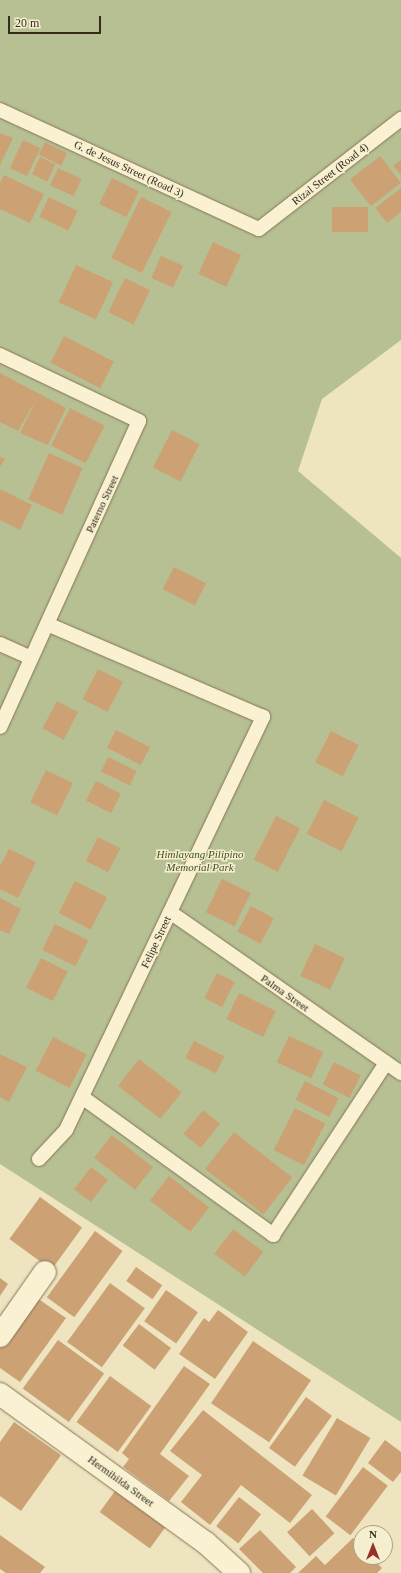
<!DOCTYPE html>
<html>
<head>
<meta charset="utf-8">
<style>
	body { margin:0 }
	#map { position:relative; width:401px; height:1573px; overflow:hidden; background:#eee4bf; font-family:"Times New Roman",serif }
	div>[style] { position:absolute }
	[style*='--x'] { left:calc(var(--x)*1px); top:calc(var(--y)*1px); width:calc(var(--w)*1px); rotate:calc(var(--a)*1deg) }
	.cemetery>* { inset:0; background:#b6c093 }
	.building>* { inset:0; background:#cca275; transform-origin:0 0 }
	.roads { filter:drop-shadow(0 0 1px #867558) drop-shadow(0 0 1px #867558) }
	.lane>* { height:14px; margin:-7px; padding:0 7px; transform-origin:7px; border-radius:7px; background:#f9f1d2 }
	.street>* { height:22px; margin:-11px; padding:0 11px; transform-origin:11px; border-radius:11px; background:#f9f1d2 }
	span { translate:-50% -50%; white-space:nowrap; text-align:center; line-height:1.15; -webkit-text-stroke:3px #f5eecf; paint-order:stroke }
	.street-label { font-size:11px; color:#362b1c }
	.park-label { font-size:11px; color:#425223; font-style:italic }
	.north { position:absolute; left:353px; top:1525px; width:40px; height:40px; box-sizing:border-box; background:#f5eecf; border:1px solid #a9a087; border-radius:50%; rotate:0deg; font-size:11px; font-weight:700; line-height:16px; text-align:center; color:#362b1c }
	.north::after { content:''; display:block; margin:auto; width:14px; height:18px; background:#953128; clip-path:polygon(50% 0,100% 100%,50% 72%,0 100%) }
	.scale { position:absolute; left:8px; top:16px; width:93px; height:18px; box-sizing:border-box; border:2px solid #362b1c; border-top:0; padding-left:5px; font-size:12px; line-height:14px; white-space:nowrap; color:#362b1c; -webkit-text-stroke:3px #f5eecf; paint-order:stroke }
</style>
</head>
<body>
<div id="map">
	<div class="cemetery">
		<div style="clip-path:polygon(0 0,401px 0,401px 340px,322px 399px,298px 471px,401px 558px,401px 1422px,0 1164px)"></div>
	</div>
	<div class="building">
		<div style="clip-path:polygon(0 133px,13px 138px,0 165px)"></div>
		<div style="left:23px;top:140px;width:19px;height:31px;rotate:25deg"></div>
		<div style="left:45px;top:142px;width:25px;height:14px;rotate:27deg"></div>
		<div style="left:380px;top:156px;width:34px;height:38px;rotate:52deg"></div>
		<div style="left:40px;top:157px;width:17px;height:19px;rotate:25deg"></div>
		<div style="clip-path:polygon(401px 160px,401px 175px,393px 166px)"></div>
		<div style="left:58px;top:168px;width:26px;height:19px;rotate:25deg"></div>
		<div style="clip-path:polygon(4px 175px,44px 194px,30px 223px,0 209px,0 183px)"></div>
		<div style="left:112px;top:178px;width:30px;height:29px;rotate:26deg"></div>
		<div style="clip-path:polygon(401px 188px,401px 212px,387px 223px,375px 208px)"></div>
		<div style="left:49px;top:197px;width:32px;height:22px;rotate:26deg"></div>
		<div style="left:141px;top:197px;width:34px;height:68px;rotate:26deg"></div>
		<div style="left:332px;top:207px;width:36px;height:25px"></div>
		<div style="left:213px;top:242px;width:31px;height:35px;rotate:25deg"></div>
		<div style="left:161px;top:256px;width:24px;height:24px;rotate:24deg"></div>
		<div style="left:76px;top:265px;width:41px;height:41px;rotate:25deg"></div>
		<div style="left:125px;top:278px;width:28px;height:38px;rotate:26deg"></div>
		<div style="left:64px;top:336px;width:56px;height:30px;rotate:27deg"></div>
		<div style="clip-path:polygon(0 373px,66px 408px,48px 445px,20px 433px,37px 398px,18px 431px,0 422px)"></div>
		<div style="left:70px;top:408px;width:39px;height:42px;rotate:27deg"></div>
		<div style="left:172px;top:430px;width:31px;height:42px;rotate:27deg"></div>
		<div style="left:49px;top:453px;width:37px;height:51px;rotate:24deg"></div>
		<div style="clip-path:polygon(0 457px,5px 459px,0 467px)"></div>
		<div style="clip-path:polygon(0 489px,32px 505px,20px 530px,0 520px)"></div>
		<div style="left:174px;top:567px;width:36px;height:25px;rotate:27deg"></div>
		<div style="left:98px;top:669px;width:28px;height:34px;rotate:27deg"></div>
		<div style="left:57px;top:701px;width:24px;height:31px;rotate:28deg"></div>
		<div style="left:116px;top:730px;width:38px;height:20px;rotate:27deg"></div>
		<div style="left:331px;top:731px;width:31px;height:35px;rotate:27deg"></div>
		<div style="left:108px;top:757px;width:32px;height:16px;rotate:26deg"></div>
		<div style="left:46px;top:770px;width:30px;height:36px;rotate:26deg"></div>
		<div style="left:96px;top:781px;width:28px;height:22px;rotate:27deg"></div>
		<div style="left:324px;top:800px;width:39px;height:38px;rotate:27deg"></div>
		<div style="left:276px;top:816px;width:27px;height:49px;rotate:27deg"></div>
		<div style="left:98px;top:837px;width:25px;height:27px;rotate:27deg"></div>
		<div style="clip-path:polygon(9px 849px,36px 862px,18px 898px,0 889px,0 866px)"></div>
		<div style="left:222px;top:879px;width:32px;height:37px;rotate:26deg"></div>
		<div style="left:75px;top:881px;width:36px;height:36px;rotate:27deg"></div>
		<div style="clip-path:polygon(0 898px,21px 909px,9px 934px,0 930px)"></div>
		<div style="left:251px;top:906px;width:26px;height:29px;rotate:28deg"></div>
		<div style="left:55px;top:924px;width:37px;height:29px;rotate:26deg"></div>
		<div style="left:315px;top:944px;width:33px;height:35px;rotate:25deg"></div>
		<div style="left:41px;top:958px;width:30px;height:33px;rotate:27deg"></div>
		<div style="left:217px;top:973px;width:20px;height:28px;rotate:27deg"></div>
		<div style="left:239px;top:993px;width:41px;height:29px;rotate:26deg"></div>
		<div style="left:289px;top:1036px;width:38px;height:29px;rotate:25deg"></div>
		<div style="left:53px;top:1037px;width:38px;height:38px;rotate:27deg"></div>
		<div style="left:194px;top:1041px;width:34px;height:19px;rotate:27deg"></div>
		<div style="clip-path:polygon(0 1054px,27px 1067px,9px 1102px,0 1097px)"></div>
		<div style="left:139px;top:1059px;width:54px;height:34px;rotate:38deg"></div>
		<div style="left:334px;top:1062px;width:30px;height:25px;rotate:27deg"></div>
		<div style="left:305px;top:1081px;width:38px;height:21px;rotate:27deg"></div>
		<div style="left:295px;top:1108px;width:34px;height:47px;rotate:27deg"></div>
		<div style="left:203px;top:1110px;width:22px;height:31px;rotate:39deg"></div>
		<div style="left:234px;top:1132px;width:74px;height:47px;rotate:38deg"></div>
		<div style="left:112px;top:1135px;width:52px;height:29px;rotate:38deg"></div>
		<div style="left:91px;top:1167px;width:21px;height:28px;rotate:37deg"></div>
		<div style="left:169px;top:1176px;width:51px;height:31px;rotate:38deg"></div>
		<div style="left:40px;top:1197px;width:52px;height:52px;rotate:36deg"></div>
		<div style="left:233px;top:1229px;width:38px;height:31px;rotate:37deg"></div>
		<div style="left:95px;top:1231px;width:34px;height:82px;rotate:36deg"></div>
		<div style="left:136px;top:1267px;width:32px;height:17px;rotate:35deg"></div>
		<div style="clip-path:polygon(0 1278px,8px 1284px,0 1296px)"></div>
		<div style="left:110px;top:1283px;width:43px;height:73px;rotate:36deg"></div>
		<div style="left:166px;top:1290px;width:39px;height:38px;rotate:35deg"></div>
		<div style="clip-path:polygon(34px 1296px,66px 1318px,20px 1382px,0 1368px,0 1343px)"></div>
		<div style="clip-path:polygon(218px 1310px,248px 1332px,215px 1379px,179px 1354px,204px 1318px,209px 1322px)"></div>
		<div style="left:139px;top:1324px;width:40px;height:27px;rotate:37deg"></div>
		<div style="left:58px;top:1340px;width:57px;height:60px;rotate:36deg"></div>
		<div style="left:253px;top:1341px;width:70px;height:75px;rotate:34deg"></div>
		<div style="clip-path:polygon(184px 1366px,210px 1384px,160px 1454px,189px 1476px,169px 1501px,123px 1467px,129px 1459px,122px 1453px)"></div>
		<div style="left:110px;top:1376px;width:51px;height:57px;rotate:36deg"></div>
		<div style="left:306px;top:1397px;width:32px;height:63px;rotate:36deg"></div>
		<div style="clip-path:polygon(203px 1410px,312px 1495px,290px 1523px,241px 1485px,210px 1525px,181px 1502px,202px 1475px,170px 1451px)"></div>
		<div style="left:337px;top:1418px;width:39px;height:67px;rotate:31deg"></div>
		<div style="clip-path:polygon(14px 1422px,61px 1455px,21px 1511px,0 1496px,0 1442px)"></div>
		<div style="clip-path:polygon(385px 1440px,401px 1452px,401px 1472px,393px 1482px,368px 1463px)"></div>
		<div style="left:363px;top:1467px;width:31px;height:62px;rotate:37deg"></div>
		<div style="left:115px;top:1491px;width:62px;height:26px;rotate:36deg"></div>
		<div style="left:239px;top:1497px;width:28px;height:37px;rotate:38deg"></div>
		<div style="left:312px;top:1509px;width:33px;height:34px;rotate:47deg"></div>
		<div style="clip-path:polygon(260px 1530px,296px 1567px,290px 1573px,263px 1573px,239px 1549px)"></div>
		<div style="clip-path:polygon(0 1535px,45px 1567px,40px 1573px,6px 1573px,0 1569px)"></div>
		<div style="clip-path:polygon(353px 1538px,361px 1546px,361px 1557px,371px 1557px,382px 1568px,377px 1573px,298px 1573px,316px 1556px,325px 1565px)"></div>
	</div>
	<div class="roads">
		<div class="lane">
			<div style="--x:0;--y:110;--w:285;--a:24.7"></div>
			<div style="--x:259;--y:229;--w:180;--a:-37.8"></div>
			<div style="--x:0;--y:355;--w:154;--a:25.4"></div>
			<div style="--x:139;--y:421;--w:336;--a:114.4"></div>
			<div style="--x:0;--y:644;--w:34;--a:24"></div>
			<div style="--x:170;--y:912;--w:282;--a:34.9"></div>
			<div style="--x:82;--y:1097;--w:236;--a:35.8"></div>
			<div style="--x:273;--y:1235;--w:206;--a:-56.7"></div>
			<div style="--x:39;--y:1159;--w:40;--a:-47"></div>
			<div style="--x:66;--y:1130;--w:458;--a:-64.5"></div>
			<div style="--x:263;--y:717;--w:235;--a:-156.7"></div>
		</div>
		<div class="street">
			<div style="--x:0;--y:1336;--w:78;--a:-54.9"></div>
			<div style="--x:0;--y:1394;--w:254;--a:35.9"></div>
			<div style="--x:206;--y:1543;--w:45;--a:42.3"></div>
		</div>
	</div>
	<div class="street-label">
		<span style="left:129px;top:169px;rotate:25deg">G. de Jesus Street (Road 3)</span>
		<span style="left:330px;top:174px;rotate:-38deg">Rizal Street (Road 4)</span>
		<span style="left:102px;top:504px;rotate:-65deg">Paterno Street</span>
		<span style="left:156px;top:942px;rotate:-65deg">Felipe Street</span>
		<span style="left:285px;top:993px;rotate:35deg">Palma Street</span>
		<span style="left:121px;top:1481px;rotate:36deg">Hermihilda Street</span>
	</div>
	<div class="park-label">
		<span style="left:200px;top:861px">Himlayang Pilipino<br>Memorial Park</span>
	</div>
	<div class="north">N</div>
	<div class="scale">20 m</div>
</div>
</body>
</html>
